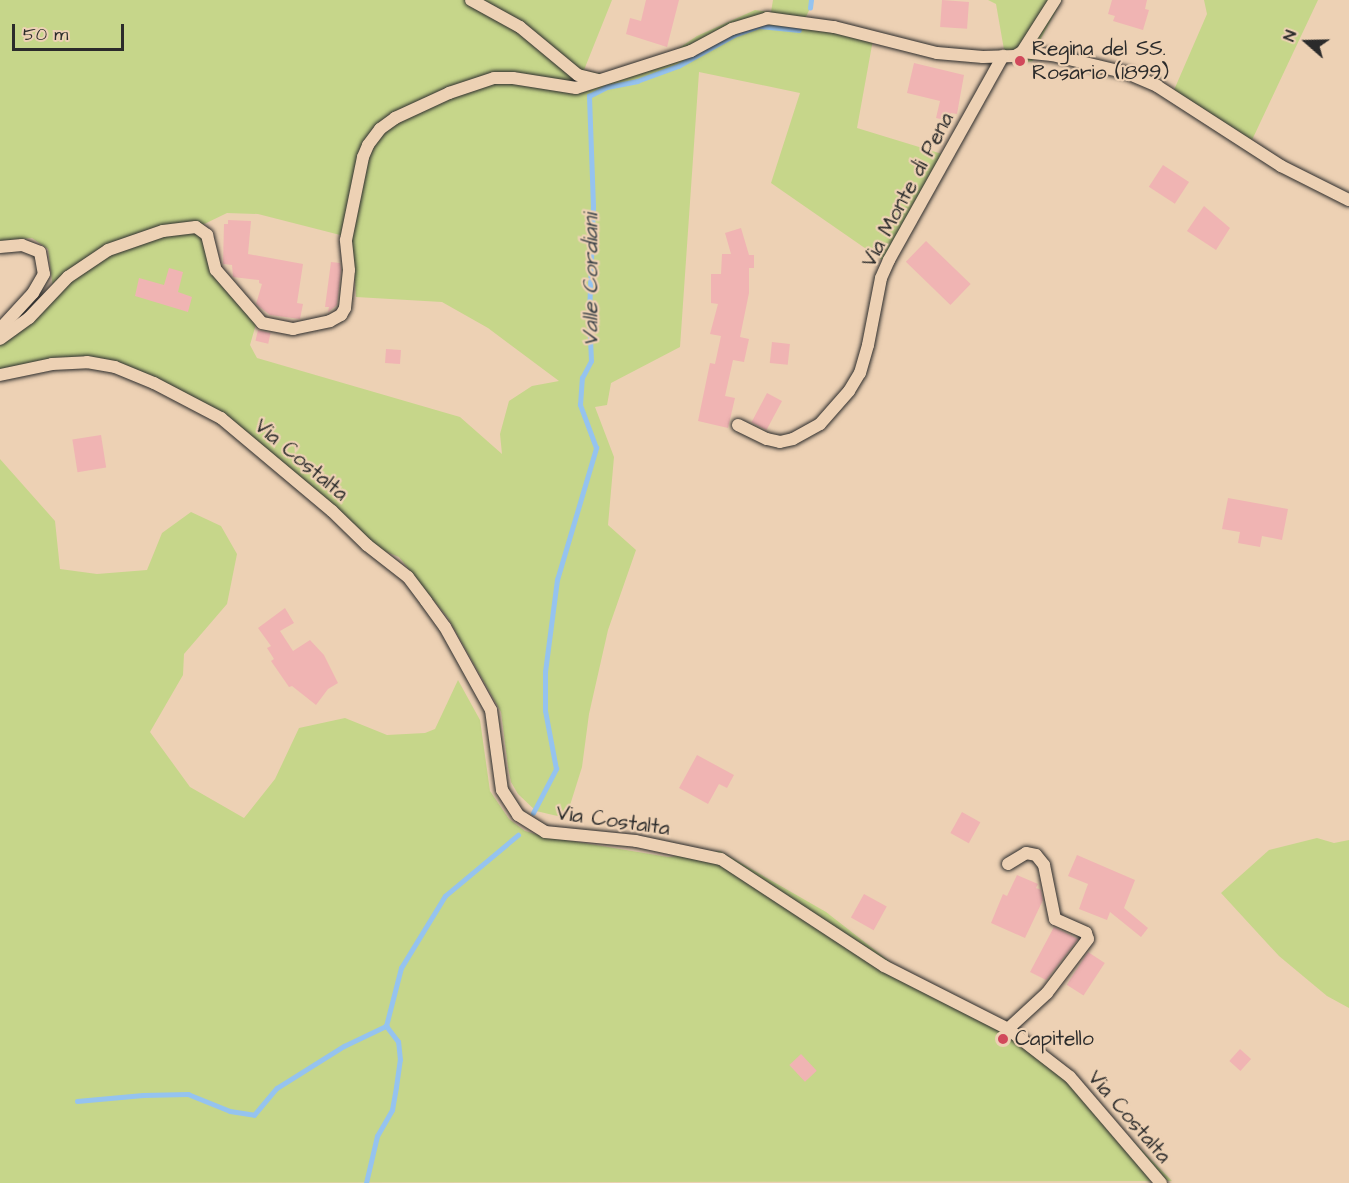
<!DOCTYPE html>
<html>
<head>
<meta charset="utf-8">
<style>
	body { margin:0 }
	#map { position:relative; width:1349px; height:1183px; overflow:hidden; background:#edd1b4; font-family:"Architects Daughter",sans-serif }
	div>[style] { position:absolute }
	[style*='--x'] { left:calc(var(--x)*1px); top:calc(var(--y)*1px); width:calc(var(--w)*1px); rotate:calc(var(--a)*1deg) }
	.green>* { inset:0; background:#c6d68a }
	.stream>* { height:4.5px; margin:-2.25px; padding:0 2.25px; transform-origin:2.25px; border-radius:2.25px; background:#95c3ef }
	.building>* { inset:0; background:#f0b4b3; transform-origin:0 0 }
	.roads { filter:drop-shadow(0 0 2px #2b2b2b) drop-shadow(0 0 2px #2b2b2b) }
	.minor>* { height:12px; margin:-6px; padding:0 6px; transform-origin:6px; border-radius:6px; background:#edd1b4 }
	.dots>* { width:16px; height:16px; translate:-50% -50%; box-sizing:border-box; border:3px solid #edd1b4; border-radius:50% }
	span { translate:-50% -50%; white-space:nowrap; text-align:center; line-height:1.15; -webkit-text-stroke:4.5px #edd1b4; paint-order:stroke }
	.poi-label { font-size:21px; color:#2b2b2b }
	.left { translate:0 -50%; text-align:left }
	.street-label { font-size:21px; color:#2b2b2b }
	.water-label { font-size:22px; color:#3b4248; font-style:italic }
	.north { position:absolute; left:1277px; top:12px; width:60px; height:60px; -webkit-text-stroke:4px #edd1b4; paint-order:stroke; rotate:290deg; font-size:16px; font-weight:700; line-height:24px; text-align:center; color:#2b2b2b }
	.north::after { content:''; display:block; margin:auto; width:21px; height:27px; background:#2b2b2b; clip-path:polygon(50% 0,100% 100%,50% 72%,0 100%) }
	.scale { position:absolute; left:12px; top:24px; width:112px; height:27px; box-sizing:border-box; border:3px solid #2b2b2b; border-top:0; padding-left:8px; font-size:18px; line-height:21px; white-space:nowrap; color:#2b2b2b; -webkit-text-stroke:4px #edd1b4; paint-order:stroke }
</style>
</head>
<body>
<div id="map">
	<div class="green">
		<div style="clip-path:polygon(evenodd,0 0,612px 0,584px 70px,602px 74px,676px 50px,697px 36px,755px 10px,771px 12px,773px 0,814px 0,804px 21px,874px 34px,857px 128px,942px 154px,885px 262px,771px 183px,800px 93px,699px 72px,680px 347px,611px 383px,607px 405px,595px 407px,614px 457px,608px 525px,636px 550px,608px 630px,589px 714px,582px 767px,566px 818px,536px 811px,518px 794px,511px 782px,508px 767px,501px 712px,448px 618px,399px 557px,362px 542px,207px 408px,105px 361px,0 377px,0 334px,53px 288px,48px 249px,32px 238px,0 241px,0 0,227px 213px,258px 214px,352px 238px,356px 297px,442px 302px,488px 328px,559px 381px,532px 386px,509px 401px,500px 434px,502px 454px,460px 417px,257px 358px,250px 345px,256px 324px,200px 232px,194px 229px,227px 213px)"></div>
		<div style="clip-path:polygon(988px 0,1062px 0,1039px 42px,1033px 61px,1018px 64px,1017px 61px,1006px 61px,996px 4px)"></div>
		<div style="clip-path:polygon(1204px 0,1318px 0,1252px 140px,1174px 90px,1207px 14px)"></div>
		<div style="clip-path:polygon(0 459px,55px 521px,60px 569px,97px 574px,147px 570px,162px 533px,191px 512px,221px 526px,237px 554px,227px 604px,184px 654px,183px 675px,150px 732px,190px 787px,244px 818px,275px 779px,299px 728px,345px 718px,387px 735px,425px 733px,435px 729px,458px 680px,480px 720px,490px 791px,509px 819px,525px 831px,542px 836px,668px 857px,720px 851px,826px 912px,921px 986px,1015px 1030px,1062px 1068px,1172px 1181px,0 1183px)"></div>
		<div style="clip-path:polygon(1317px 838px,1334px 843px,1349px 840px,1349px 1008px,1327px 996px,1279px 956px,1221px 893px,1269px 850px)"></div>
	</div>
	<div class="stream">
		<div style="--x:810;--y:8;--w:8;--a:-83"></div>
		<div style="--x:533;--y:813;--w:50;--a:-62.4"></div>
		<div style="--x:556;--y:769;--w:59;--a:-100.7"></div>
		<div style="--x:545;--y:711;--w:39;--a:-90"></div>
		<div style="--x:545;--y:672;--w:93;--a:-82.6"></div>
		<div style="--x:557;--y:580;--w:138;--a:-73.5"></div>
		<div style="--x:596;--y:448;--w:46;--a:-110.4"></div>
		<div style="--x:580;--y:405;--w:27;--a:-86"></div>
		<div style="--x:582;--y:378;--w:19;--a:-62"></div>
		<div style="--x:591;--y:361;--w:46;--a:-92.5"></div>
		<div style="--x:589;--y:315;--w:109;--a:-87.9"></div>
		<div style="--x:593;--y:206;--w:110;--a:-92.1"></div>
		<div style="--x:589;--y:96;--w:20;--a:-27"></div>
		<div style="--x:607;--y:87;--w:31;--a:-11"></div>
		<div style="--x:637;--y:81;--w:44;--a:-20.1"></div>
		<div style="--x:678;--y:66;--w:64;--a:-29"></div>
		<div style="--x:734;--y:35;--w:27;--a:-20"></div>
		<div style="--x:759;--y:26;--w:40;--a:5.7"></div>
		<div style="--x:77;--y:1101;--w:66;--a:-5.2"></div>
		<div style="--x:143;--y:1095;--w:45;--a:-1.3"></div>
		<div style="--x:188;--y:1094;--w:45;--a:22"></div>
		<div style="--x:230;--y:1111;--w:24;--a:9"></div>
		<div style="--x:254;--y:1115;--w:35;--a:-50"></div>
		<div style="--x:277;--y:1088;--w:79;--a:-32.1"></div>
		<div style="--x:344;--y:1046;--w:47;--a:-25.5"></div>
		<div style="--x:366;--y:1183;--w:48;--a:-76.8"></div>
		<div style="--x:377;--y:1136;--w:30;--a:-60"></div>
		<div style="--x:392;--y:1110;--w:23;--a:-80"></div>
		<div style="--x:396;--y:1087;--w:27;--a:-82"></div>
		<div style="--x:400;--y:1060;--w:18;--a:-96"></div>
		<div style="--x:398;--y:1042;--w:20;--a:-127"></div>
		<div style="--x:386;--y:1026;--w:60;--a:-75.5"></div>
		<div style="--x:401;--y:968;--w:84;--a:-58.6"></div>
		<div style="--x:445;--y:896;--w:95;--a:-39.9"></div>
	</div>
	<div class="building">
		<div style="clip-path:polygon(646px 0,679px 0,667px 47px,626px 34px,630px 18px,641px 21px)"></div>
		<div style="left:942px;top:0;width:27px;height:27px;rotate:4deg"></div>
		<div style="clip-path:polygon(1112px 0,1147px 0,1145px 9px,1149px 10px,1143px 30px,1113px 21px,1115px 16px,1108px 14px)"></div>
		<div style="clip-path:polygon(914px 63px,964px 75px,957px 114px,951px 113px,949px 121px,936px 118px,940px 101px,907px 93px)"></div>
		<div style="left:1163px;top:165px;width:31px;height:26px;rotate:33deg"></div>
		<div style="clip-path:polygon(1204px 206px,1230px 228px,1216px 250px,1187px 231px)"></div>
		<div style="clip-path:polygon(228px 220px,251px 221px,248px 254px,303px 264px,297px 303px,303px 304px,300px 319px,270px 315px,256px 304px,262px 284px,259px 283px,259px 280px,233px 277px,232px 265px,223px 264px,224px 224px,228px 224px)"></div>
		<div style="clip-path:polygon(741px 228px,749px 255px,754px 255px,754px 268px,749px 268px,749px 293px,740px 337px,749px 339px,744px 362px,733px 360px,725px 396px,735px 398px,728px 428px,698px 421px,710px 363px,715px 364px,721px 336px,710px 334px,718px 304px,711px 303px,711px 274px,721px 274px,722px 254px,731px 254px,725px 233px)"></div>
		<div style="left:926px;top:241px;width:62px;height:29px;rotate:44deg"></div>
		<div style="clip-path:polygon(331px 262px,340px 263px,341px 270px,337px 305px,328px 312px,329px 307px,325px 307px)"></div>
		<div style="clip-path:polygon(169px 268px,183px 272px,178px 292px,192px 297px,188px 312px,135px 296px,139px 278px,164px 285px)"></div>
		<div style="left:258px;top:330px;width:13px;height:11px;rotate:13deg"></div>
		<div style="left:772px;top:342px;width:18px;height:21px;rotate:6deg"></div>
		<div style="left:386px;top:349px;width:15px;height:14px;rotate:4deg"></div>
		<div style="left:767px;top:393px;width:17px;height:33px;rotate:28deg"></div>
		<div style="left:101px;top:435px;width:33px;height:29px;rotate:81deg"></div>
		<div style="clip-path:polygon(1228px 498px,1288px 509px,1282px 540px,1262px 536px,1260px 547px,1238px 543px,1240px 532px,1222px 529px)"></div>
		<div style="clip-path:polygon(285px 608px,294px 623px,280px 631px,293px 651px,310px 640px,324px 655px,338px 683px,328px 689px,316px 705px,292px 686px,289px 687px,271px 661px,274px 659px,267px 648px,271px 646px,258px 628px)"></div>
		<div style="clip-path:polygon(697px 755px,734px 775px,727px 788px,719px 784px,708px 804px,679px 788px)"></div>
		<div style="left:962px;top:812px;width:21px;height:24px;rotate:29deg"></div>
		<div style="clip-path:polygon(1077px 855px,1135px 880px,1124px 908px,1148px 928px,1141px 937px,1110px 912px,1107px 920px,1079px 909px,1088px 884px,1068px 876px)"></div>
		<div style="clip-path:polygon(1017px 875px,1038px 884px,1036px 888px,1041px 890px,1043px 900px,1025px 938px,991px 923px,1003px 894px,1007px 896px)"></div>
		<div style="left:864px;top:894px;width:26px;height:27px;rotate:29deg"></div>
		<div style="clip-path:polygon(1054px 927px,1078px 939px,1046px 980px,1030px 972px)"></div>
		<div style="left:1088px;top:952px;width:20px;height:39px;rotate:33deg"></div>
		<div style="left:1240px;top:1049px;width:15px;height:16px;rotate:42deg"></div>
		<div style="left:801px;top:1054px;width:23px;height:16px;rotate:47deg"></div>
	</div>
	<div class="roads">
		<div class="minor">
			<div style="--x:471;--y:0;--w:56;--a:28.9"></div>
			<div style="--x:520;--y:27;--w:75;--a:39.6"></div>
			<div style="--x:578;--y:75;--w:21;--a:14"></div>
			<div style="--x:1022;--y:52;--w:30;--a:6"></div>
			<div style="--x:1052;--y:55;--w:77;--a:13.5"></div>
			<div style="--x:1127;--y:73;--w:33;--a:23"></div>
			<div style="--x:1157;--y:86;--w:148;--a:32.8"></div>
			<div style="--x:1281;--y:166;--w:76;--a:26.6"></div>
			<div style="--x:1022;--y:52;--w:62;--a:-57.6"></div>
			<div style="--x:0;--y:247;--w:22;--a:-5"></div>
			<div style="--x:22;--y:245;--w:19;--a:21"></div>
			<div style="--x:40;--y:252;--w:22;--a:80"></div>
			<div style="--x:44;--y:274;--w:22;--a:120"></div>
			<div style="--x:33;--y:293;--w:49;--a:132.5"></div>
			<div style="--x:0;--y:339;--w:36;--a:-36"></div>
			<div style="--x:29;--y:318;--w:57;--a:-46.4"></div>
			<div style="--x:68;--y:277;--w:48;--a:-34"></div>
			<div style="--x:108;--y:250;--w:58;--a:-19.1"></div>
			<div style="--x:163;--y:231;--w:33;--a:-7"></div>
			<div style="--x:196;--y:227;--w:14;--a:36"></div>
			<div style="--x:207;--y:235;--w:36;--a:76"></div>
			<div style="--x:216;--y:270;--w:70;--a:49"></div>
			<div style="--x:262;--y:323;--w:32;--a:11"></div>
			<div style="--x:293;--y:329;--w:38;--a:-12"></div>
			<div style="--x:330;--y:321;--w:13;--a:-29"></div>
			<div style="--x:341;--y:315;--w:8;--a:-60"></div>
			<div style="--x:345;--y:308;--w:38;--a:-84"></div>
			<div style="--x:349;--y:270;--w:30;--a:-96"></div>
			<div style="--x:346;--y:240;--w:85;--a:-78.4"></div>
			<div style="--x:363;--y:157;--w:13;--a:-67"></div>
			<div style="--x:368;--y:145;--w:20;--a:-53"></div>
			<div style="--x:380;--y:129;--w:19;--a:-36"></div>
			<div style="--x:395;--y:118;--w:60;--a:-24.8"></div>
			<div style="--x:449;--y:93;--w:47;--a:-18.4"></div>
			<div style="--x:494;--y:78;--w:19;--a:0"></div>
			<div style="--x:513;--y:78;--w:64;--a:9"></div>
			<div style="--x:576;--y:88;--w:121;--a:-17.8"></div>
			<div style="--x:691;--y:51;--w:47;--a:-28.2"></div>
			<div style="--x:732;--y:29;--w:37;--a:-17"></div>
			<div style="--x:767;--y:18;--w:68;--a:7.7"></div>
			<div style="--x:834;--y:27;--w:106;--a:14.2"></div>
			<div style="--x:937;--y:53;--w:46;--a:5"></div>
			<div style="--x:983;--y:57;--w:32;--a:-2"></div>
			<div style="--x:1015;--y:56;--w:8;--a:-30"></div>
			<div style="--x:0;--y:375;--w:53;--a:-11.9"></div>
			<div style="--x:52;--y:364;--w:35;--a:-3"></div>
			<div style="--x:87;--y:362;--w:28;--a:10"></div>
			<div style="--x:115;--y:367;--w:42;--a:22.3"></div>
			<div style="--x:154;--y:383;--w:76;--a:27.6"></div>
			<div style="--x:221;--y:418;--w:145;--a:40"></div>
			<div style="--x:332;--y:511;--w:49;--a:44.2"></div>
			<div style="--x:367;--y:545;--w:52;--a:38"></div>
			<div style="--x:408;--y:577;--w:30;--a:53"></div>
			<div style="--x:426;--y:601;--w:32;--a:54"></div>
			<div style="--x:445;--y:627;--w:95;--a:61"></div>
			<div style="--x:491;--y:710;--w:81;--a:82.2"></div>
			<div style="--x:502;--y:790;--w:30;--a:57"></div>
			<div style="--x:518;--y:815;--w:32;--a:32"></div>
			<div style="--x:545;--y:832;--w:91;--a:5.6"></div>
			<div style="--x:636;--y:841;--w:87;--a:12"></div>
			<div style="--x:721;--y:859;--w:195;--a:33.3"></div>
			<div style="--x:884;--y:966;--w:139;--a:26.9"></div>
			<div style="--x:1008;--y:1029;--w:78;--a:37.7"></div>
			<div style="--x:1070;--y:1077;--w:140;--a:49.4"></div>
			<div style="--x:738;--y:425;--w:32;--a:26"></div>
			<div style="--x:767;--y:439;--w:13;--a:13"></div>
			<div style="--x:780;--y:442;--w:13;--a:-13"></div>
			<div style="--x:793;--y:439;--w:31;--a:-29"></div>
			<div style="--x:820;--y:424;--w:44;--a:-48.7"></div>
			<div style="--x:849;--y:391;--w:21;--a:-59"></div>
			<div style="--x:860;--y:373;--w:29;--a:-74"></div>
			<div style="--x:868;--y:345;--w:68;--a:-79"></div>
			<div style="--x:881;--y:278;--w:20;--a:-66"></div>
			<div style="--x:889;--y:260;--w:234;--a:-60.8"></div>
			<div style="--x:1008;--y:864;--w:21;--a:-31"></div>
			<div style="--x:1026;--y:853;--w:10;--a:11"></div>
			<div style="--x:1036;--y:855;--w:13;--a:51"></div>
			<div style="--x:1044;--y:865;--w:55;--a:78.5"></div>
			<div style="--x:1055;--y:919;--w:34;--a:24"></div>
			<div style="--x:1086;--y:933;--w:6;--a:72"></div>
			<div style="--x:1088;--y:939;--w:68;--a:127.2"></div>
			<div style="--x:1047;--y:993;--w:53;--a:137.3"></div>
		</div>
	</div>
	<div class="dots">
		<div style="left:1020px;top:61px;background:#d1495b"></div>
		<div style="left:1003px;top:1039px;background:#d1495b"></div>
	</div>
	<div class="poi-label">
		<span class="left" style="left:1032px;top:61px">Regina del SS.<br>Rosario (1899)</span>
		<span class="left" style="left:1015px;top:1039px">Capitello</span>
	</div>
	<div class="street-label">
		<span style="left:908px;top:190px;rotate:-62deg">Via Monte di Pena</span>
		<span style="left:301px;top:460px;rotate:40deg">Via Costalta</span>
		<span style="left:613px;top:821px;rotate:8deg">Via Costalta</span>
		<span style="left:1129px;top:1117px;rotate:49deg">Via Costalta</span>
	</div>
	<div class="water-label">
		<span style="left:591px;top:280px;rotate:-90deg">Valle Cordiani</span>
	</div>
	<div class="north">N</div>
	<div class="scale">50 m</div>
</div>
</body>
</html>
